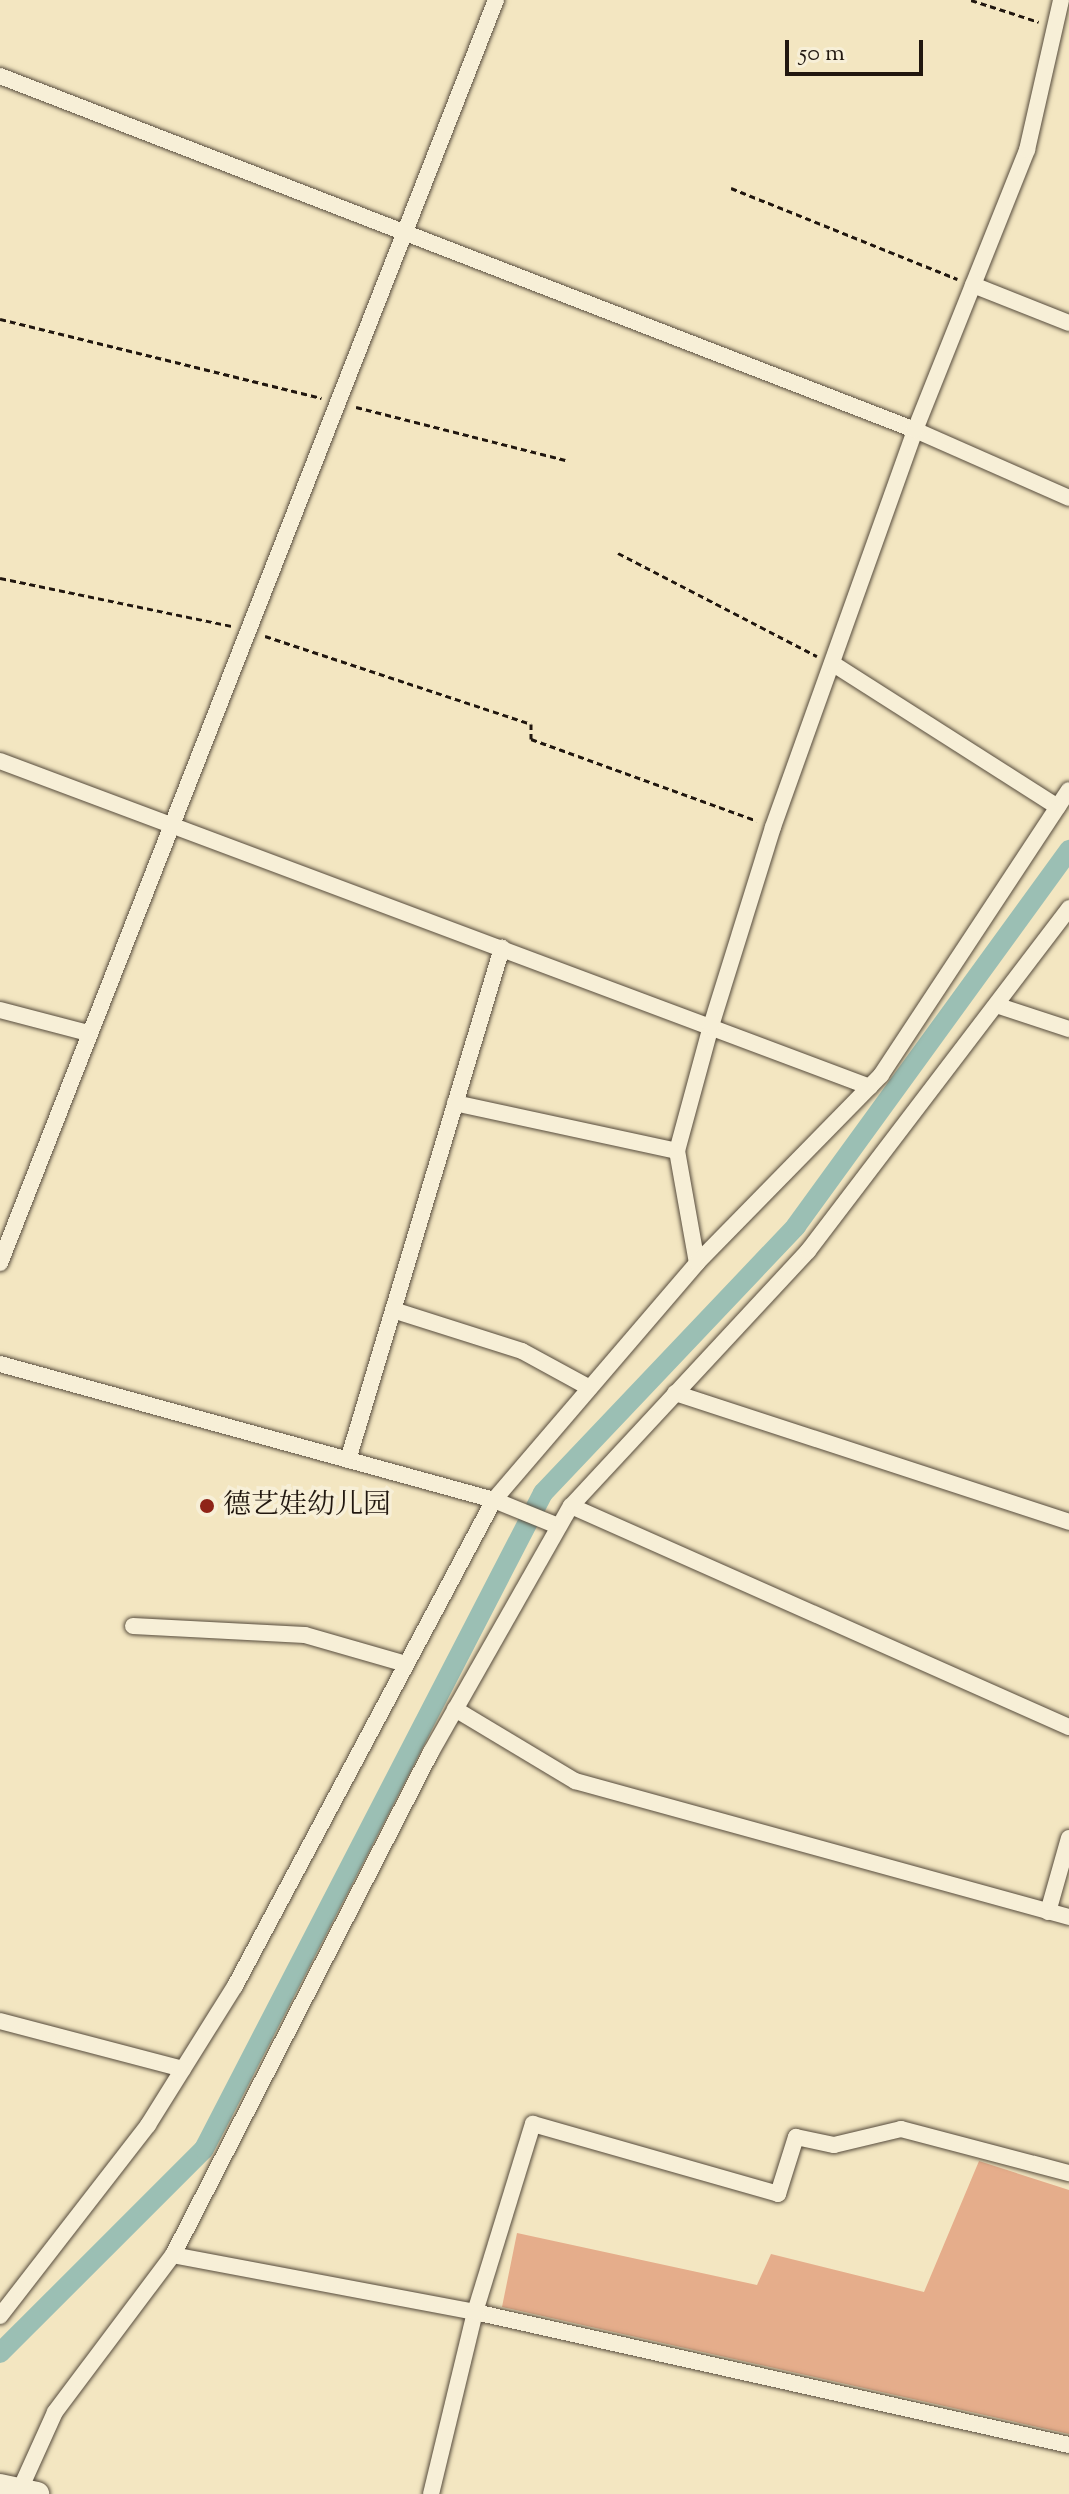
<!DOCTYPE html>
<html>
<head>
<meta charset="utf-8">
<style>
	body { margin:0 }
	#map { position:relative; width:1069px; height:2494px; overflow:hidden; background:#f3e6c1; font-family:"Sorts Mill Goudy","Noto Serif SC",serif }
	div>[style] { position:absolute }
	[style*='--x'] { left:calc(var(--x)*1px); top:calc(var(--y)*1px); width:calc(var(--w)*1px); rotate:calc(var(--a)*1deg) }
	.canal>* { height:20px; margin:-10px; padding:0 10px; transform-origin:10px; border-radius:10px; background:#9bbfb4 }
	.building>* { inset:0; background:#e5ad8b }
	.path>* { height:3px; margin-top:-1.5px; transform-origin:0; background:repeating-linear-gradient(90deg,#21170f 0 6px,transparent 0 10px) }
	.roads { filter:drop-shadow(0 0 2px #564b3c) drop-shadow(0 0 2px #564b3c) }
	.street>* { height:16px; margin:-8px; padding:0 8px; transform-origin:8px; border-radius:8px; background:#f7efd7 }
	.secondary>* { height:24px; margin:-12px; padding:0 12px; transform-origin:12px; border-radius:12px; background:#f7efd7 }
	.dots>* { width:22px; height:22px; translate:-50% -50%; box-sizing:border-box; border:4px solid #f7efd7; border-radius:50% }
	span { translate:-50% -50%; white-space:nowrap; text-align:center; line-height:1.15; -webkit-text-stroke:7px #f7efd7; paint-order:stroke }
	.poi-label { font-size:28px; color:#21170f }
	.left { translate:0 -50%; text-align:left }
	.scale { position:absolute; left:785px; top:40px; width:138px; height:36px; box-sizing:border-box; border:4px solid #21170f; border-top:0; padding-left:10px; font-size:24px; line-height:28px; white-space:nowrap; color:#21170f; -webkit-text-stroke:6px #f7efd7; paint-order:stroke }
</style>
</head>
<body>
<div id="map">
	<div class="canal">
		<div style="--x:0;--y:2353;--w:288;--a:-45"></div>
		<div style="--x:204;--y:2149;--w:738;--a:-62.67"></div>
		<div style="--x:543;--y:1493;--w:368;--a:-46.5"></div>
		<div style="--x:796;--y:1226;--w:465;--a:-54"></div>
	</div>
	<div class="building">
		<div style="clip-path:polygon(979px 2161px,1069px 2190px,1069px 2434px,502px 2307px,517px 2233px,757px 2285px,771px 2254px,924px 2292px)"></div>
	</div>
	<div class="path">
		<div style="--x:971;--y:0;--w:71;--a:17.9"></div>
		<div style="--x:731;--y:188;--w:244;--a:21.9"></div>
		<div style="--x:0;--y:319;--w:331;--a:13.8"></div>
		<div style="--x:356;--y:407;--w:216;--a:14.2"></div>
		<div style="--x:618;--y:553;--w:224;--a:27.4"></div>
		<div style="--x:0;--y:578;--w:236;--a:11.7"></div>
		<div style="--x:265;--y:636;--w:280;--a:18.3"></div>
		<div style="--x:531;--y:724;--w:15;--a:90"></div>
		<div style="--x:531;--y:739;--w:240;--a:19.9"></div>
	</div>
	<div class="roads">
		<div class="street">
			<div style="--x:0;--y:76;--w:981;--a:21.15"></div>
			<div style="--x:915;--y:430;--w:168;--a:23.8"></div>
			<div style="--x:973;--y:285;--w:103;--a:21.6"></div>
			<div style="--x:835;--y:665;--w:264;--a:32.5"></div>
			<div style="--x:0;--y:761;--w:929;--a:20.54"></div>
			<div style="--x:999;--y:1006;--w:74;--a:18.2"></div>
			<div style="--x:0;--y:1010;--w:91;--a:14.6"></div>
			<div style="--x:455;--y:1103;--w:227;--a:12.2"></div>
			<div style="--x:0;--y:1263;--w:1357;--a:-68.56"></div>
			<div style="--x:697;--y:1263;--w:114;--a:-100.1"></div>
			<div style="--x:677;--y:1151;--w:130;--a:-74.8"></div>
			<div style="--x:711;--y:1026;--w:208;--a:-72.7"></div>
			<div style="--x:773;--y:827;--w:422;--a:-70.3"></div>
			<div style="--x:915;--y:430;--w:302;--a:-68.2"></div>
			<div style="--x:1027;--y:150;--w:154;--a:-77.2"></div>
			<div style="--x:393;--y:1310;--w:135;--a:17.6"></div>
			<div style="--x:522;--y:1351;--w:77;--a:28.6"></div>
			<div style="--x:0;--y:1364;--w:512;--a:15.39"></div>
			<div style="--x:494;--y:1500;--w:69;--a:22.1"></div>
			<div style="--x:675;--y:1393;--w:415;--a:18.1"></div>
			<div style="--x:348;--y:1460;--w:535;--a:-73.26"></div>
			<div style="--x:571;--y:1506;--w:545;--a:23.93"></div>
			<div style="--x:133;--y:1626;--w:172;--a:3"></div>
			<div style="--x:305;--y:1635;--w:105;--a:16"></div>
			<div style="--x:455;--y:1709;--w:140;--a:31"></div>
			<div style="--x:575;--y:1781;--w:512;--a:15.39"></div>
			<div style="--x:1048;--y:1912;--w:77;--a:-74.2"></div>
			<div style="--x:0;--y:2021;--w:189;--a:14.7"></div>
			<div style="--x:173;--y:2255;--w:307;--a:10.7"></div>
			<div style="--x:475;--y:2312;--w:609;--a:12.62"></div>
			<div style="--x:0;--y:2316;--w:242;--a:-52.2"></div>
			<div style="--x:148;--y:2125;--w:164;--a:-58"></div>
			<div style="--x:235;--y:1986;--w:551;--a:-61.95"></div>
			<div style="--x:494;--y:1500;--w:312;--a:-49.4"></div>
			<div style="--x:697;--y:1263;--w:263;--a:-45.6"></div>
			<div style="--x:881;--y:1075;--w:341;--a:-56.6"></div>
			<div style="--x:18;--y:2494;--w:90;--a:-65.7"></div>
			<div style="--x:55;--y:2412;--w:196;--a:-53.1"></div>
			<div style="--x:173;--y:2255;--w:565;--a:-62.85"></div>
			<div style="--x:431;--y:1752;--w:283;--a:-60.4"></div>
			<div style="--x:571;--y:1506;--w:348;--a:-47.1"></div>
			<div style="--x:808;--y:1251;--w:431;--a:-52.7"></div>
			<div style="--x:431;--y:2494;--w:187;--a:-76.4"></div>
			<div style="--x:475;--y:2312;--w:197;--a:-72.9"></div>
			<div style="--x:533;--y:2124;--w:255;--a:15.9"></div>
			<div style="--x:778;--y:2194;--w:60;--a:-72.5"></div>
			<div style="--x:796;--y:2137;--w:39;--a:12"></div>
			<div style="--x:834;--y:2145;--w:69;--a:-13.4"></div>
			<div style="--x:901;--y:2129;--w:174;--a:14.7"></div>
		</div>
		<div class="secondary">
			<div style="--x:0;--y:2486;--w:38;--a:12"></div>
		</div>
	</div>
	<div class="dots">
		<div style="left:207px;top:1506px;background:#8f2418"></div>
	</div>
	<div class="poi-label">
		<span class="left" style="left:223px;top:1506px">德艺娃幼儿园</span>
	</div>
	<div class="scale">50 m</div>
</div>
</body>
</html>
